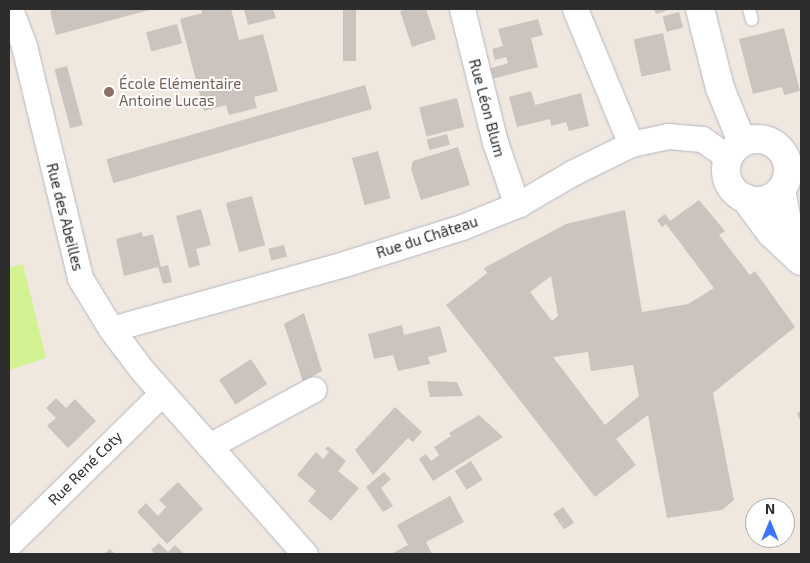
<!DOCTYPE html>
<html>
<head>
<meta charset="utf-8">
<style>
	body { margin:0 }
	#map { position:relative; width:810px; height:563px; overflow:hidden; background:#f0e7df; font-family:"Exo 2",sans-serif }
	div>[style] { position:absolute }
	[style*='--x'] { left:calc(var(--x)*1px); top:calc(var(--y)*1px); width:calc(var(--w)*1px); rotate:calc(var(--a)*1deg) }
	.pitch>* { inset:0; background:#d3f292 }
	.building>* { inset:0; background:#cbc4be; transform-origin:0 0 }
	.roads { filter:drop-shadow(0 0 1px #b3b7c2) drop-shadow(0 0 1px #b3b7c2) }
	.lane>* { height:12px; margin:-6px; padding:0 6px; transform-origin:6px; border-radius:6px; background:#fff }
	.street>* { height:25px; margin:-12.5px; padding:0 12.5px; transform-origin:12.5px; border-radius:12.5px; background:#fff }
	.secondary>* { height:28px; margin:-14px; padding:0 14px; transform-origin:14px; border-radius:14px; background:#fff }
	.secondary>.ring { margin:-14px; padding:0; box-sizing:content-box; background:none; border:28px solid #fff; border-radius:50% }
	.dots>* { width:14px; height:14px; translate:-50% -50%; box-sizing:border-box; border:2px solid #fff; border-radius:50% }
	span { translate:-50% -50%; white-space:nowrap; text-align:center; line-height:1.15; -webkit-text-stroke:4px #fff; paint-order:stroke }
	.education-label { font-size:15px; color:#785e54 }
	.left { translate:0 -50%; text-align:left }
	.street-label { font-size:15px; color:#2d2d2d }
	.frame { position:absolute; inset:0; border:10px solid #2d2d2d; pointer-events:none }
	.north { position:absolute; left:745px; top:498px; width:50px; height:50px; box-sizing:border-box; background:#fff; border:1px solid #ababab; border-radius:50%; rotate:0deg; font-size:14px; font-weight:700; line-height:20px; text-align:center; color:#2d2d2d }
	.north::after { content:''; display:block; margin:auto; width:18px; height:22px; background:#3d74ff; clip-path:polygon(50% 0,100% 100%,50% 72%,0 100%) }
</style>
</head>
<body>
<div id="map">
	<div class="pitch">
		<div style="clip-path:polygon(23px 264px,46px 358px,9px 370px,9px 268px)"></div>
	</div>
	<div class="building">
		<div style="clip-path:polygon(58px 9px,153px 9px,56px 35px,50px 11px)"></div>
		<div style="clip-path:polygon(201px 9px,231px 9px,239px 40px,263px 34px,278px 91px,254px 97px,257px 108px,229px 115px,226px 105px,204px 111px,180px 19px,202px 13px)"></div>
		<div style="clip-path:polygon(244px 9px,273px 9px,276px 18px,248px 25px)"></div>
		<div style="left:343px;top:9px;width:13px;height:52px"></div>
		<div style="clip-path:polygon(407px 9px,426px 9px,436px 39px,412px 47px,400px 11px)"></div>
		<div style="clip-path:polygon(654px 9px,672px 9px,656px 14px)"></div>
		<div style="left:679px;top:12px;width:16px;height:17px;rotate:75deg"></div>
		<div style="clip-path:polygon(538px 19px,543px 35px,531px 38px,538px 67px,492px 79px,489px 69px,508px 63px,506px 57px,495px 60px,492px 49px,503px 46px,498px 29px)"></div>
		<div style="left:177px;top:24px;width:20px;height:32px;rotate:75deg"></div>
		<div style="clip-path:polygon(784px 28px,800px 91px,784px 95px,782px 87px,753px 94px,739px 39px)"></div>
		<div style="left:663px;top:33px;width:38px;height:30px;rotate:78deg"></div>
		<div style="left:67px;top:66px;width:61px;height:13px;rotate:75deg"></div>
		<div style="left:365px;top:85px;width:25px;height:269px;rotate:74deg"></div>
		<div style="clip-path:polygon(531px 91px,535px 105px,581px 93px,589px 126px,569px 131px,566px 122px,551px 126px,550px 119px,517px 127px,509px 97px)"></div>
		<div style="left:457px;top:98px;width:30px;height:39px;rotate:76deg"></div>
		<div style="left:447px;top:134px;width:11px;height:21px;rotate:75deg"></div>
		<div style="clip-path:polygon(458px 147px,470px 185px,421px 200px,411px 169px,413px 161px)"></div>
		<div style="left:378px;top:151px;width:49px;height:27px;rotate:75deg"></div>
		<div style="left:252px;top:196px;width:51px;height:27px;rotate:75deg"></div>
		<div style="clip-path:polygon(evenodd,699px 200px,725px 231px,719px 235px,750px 275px,755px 271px,795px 327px,713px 393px,734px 500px,722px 510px,667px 518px,648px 415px,616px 439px,636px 465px,595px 497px,446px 305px,487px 273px,484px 268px,566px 224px,625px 210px,642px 312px,688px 304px,714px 288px,666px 224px,662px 227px,657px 220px,665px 214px,670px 221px,699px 200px,551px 276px,558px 316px,552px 321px,530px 292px,551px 276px,699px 200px,588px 352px,591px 371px,633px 365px,639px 396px,605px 425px,553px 357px,588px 352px)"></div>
		<div style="clip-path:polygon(201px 209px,211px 245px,196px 249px,200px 265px,189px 268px,176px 216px)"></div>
		<div style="clip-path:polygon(142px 232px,143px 237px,153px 234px,161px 267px,168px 265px,172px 282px,163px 284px,158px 267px,124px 276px,116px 239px)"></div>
		<div style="left:284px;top:245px;width:12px;height:16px;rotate:76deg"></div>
		<div style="clip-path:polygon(304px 313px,322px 371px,303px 382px,284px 324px)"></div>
		<div style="clip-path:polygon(402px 325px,404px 335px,440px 326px,447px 352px,428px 357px,430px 364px,398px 371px,393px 355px,374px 359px,368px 334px)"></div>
		<div style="left:251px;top:359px;width:30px;height:38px;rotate:57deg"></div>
		<div style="clip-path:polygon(427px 381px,457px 382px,463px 396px,430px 397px)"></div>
		<div style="clip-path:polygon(56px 398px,66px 408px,75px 399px,96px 421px,68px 448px,47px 426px,56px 418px,46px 408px)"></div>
		<div style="clip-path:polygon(395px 407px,422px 432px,413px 442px,408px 438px,373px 475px,355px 450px)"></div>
		<div style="clip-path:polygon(801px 411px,801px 423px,797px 413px)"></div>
		<div style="clip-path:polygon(479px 415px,503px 437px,433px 481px,419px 459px,426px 454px,431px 461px,439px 455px,434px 447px,451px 436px,449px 433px)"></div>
		<div style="clip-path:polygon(328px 446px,346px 461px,338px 471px,359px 488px,331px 521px,308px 501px,316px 491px,297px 475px,316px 452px,323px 459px,329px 452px,325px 449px)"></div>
		<div style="left:471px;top:461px;width:22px;height:19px;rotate:58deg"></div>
		<div style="clip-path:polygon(384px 472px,391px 479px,381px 488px,393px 506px,383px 512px,366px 487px)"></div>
		<div style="clip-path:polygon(178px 482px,203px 509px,167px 544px,137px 512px,146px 503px,158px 516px,166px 507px,159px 500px)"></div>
		<div style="clip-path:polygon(450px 496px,464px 522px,426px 542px,432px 554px,391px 554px,408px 545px,397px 525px)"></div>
		<div style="left:563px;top:507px;width:19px;height:12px;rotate:55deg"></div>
		<div style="clip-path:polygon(159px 543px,168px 552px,175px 545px,184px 554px,155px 554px,151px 550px)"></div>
		<div style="clip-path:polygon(110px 549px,115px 554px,104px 554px)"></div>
	</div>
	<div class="roads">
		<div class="lane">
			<div style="--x:749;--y:9;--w:11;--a:75"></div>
		</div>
		<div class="street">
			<div style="--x:10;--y:9;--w:40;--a:69"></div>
			<div style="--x:24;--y:46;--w:239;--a:76.4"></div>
			<div style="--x:80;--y:278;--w:60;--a:58.7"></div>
			<div style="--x:111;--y:329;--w:51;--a:52.9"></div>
			<div style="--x:142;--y:370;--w:246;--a:48.5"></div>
			<div style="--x:462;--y:9;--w:137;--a:76.1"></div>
			<div style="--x:495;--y:142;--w:58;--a:70.9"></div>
			<div style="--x:514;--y:197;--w:9;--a:54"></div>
			<div style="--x:575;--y:9;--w:146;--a:67.5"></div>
			<div style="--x:111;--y:329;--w:242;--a:-15.6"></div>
			<div style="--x:344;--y:264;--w:124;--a:-17.4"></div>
			<div style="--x:462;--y:227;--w:61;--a:-22"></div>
			<div style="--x:519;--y:204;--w:64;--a:-30.2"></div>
			<div style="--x:574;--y:172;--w:64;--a:-26.2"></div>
			<div style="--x:631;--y:144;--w:38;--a:-12"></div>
			<div style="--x:668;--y:136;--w:34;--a:5"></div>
			<div style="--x:702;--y:139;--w:32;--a:35"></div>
			<div style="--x:209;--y:446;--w:119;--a:-28.5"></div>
			<div style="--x:9;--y:544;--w:215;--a:-44.6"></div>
		</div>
		<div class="secondary">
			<div style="--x:700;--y:9;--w:81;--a:75.8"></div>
			<div style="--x:720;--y:88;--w:58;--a:67.8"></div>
			<div class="ring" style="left:726px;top:139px;width:34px;height:34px"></div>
			<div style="--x:781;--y:190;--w:37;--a:79"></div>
			<div style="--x:788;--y:226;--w:34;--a:73"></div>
			<div style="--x:745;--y:198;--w:44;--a:53.4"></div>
			<div style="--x:771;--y:233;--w:41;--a:43"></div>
		</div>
	</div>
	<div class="dots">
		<div style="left:109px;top:92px;background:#8d6e63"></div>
	</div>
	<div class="education-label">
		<span class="left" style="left:119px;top:92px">École Elémentaire<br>Antoine Lucas</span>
	</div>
	<div class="street-label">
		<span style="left:487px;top:108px;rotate:75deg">Rue Léon Blum</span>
		<span style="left:65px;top:217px;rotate:76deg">Rue des Abeilles</span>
		<span style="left:427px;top:237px;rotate:-18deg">Rue du Château</span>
		<span style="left:85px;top:468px;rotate:-45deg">Rue René Coty</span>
	</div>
	<div class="frame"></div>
	<div class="north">N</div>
</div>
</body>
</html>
